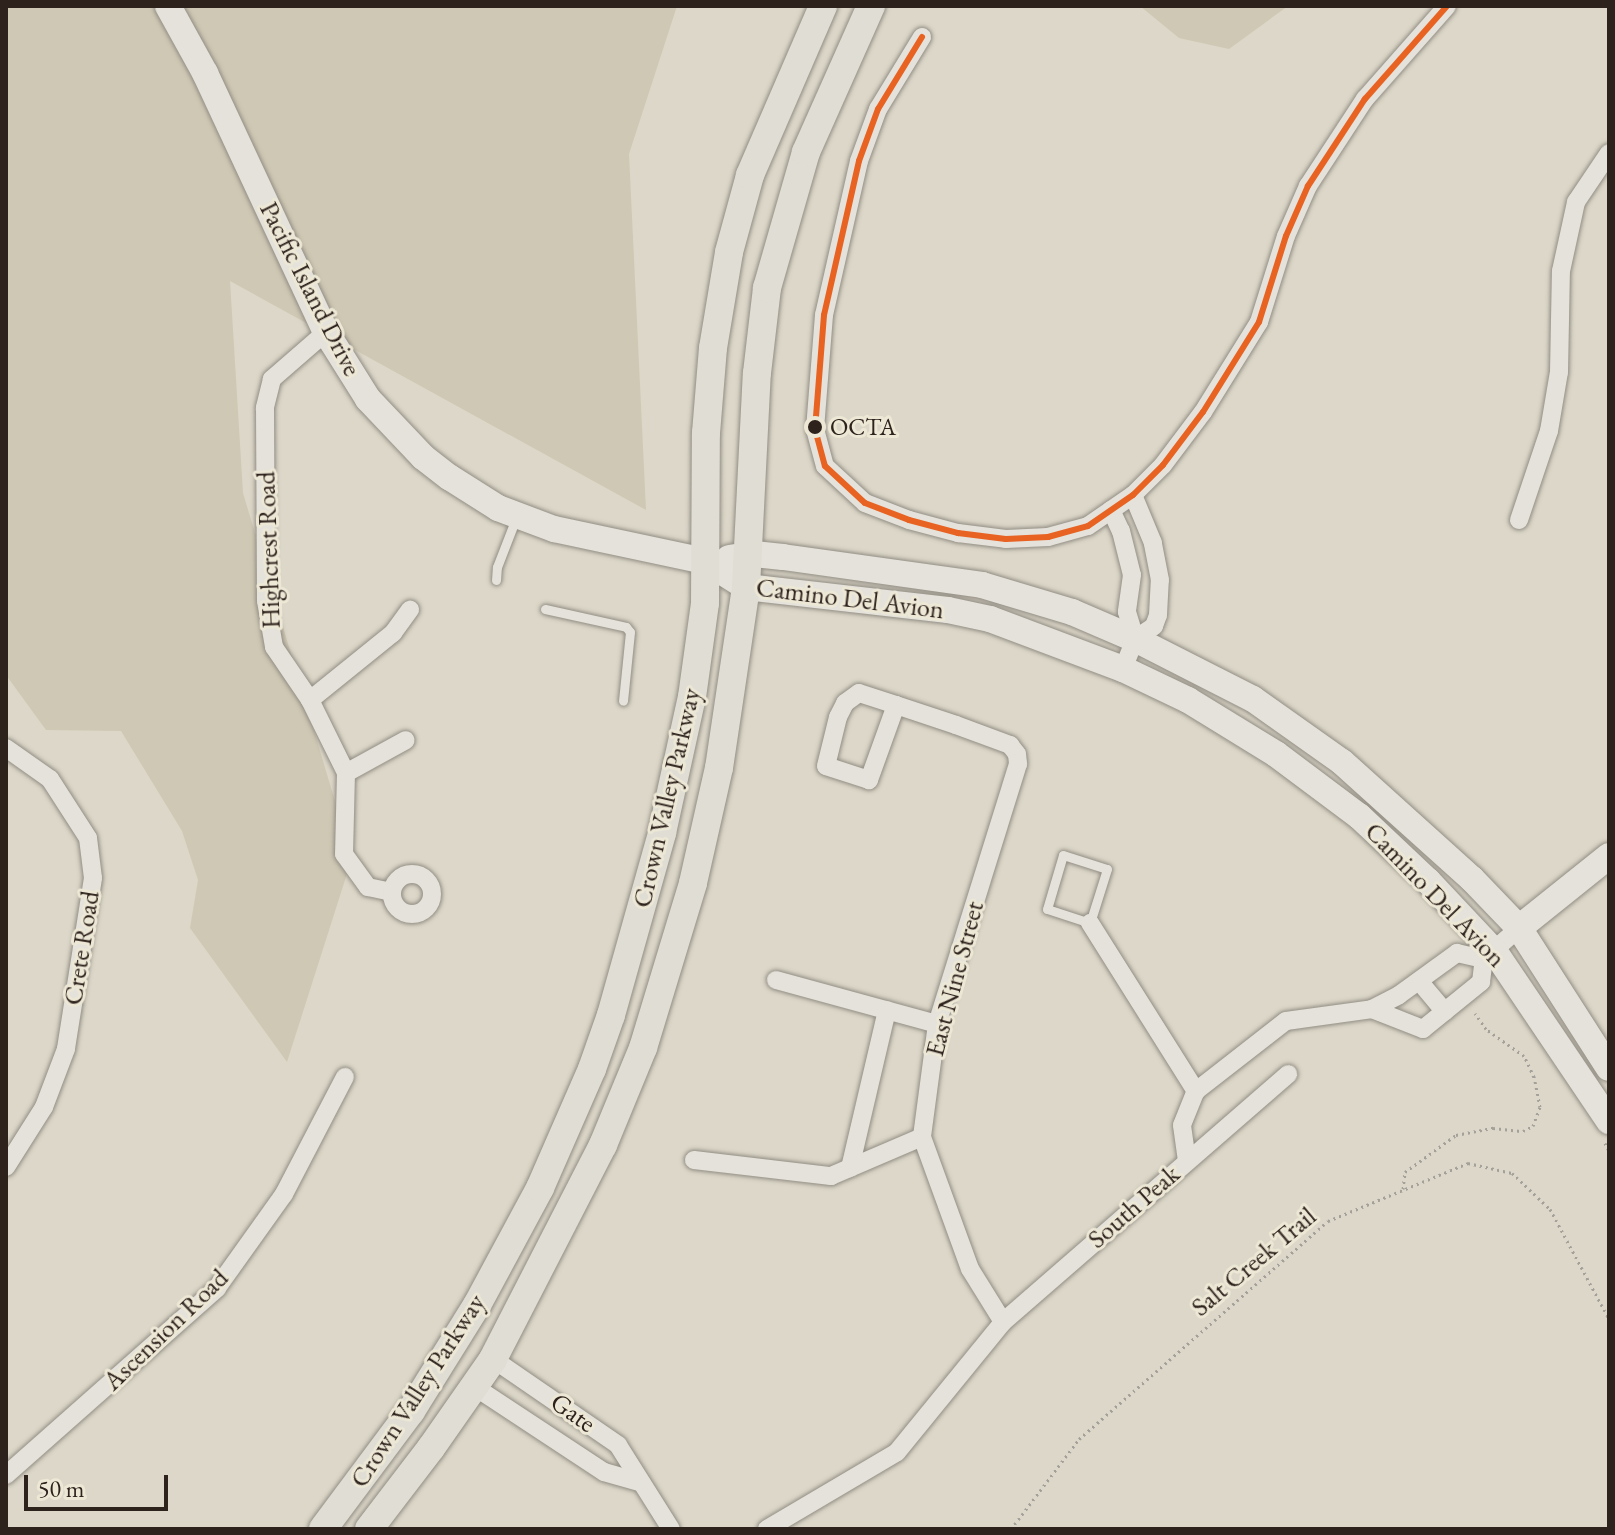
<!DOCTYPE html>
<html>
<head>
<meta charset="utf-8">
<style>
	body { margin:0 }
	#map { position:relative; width:1615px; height:1535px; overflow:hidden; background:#dcd7c8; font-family:"EB Garamond",serif }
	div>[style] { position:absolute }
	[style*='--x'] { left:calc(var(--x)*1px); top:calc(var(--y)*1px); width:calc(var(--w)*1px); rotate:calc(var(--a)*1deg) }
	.green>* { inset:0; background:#cfc8b4 }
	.path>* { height:3px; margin-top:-1.5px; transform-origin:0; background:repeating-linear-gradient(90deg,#a4a19b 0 2px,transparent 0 6px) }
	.roads { filter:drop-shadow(0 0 2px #928d84) drop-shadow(0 0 2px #928d84) }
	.lane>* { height:9px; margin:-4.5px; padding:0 4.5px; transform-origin:4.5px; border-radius:4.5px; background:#e4e2da }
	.street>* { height:18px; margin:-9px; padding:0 9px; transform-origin:9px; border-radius:9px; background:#e4e2da }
	.street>.ring { margin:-9px; padding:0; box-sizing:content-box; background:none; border:18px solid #e4e2da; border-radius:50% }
	.secondary>* { height:26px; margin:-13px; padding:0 13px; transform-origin:13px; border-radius:13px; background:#e4e2da }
	.primary>* { height:28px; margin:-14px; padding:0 14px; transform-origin:14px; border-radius:14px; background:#dfddd4 }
	.bus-1>* { height:6px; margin:-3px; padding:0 3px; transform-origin:3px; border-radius:3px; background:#e86222 }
	.dots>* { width:22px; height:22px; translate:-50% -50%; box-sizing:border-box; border:4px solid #ede8d6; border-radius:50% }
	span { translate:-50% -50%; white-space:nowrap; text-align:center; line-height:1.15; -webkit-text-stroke:6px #ede8d6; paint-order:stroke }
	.bus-label { font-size:24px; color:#2e221c }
	.left { translate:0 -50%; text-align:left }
	.street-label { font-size:26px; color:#2e221c }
	.frame { position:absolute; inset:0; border:8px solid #2e221c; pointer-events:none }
	.scale { position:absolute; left:24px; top:1475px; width:144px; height:36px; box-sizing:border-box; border:4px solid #2e221c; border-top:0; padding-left:10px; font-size:24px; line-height:28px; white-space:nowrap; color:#2e221c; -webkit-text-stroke:6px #ede8d6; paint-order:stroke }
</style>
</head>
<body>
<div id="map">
	<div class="green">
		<div style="clip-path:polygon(6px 6px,677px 6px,629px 154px,646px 510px,230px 281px,243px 493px,352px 858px,287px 1062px,190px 928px,198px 880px,182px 831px,121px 731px,46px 730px,6px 675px)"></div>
		<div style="clip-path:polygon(1140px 6px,1288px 6px,1229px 49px,1179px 38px)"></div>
	</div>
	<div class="path">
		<div style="--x:1605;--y:1143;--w:9;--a:63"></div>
		<div style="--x:1403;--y:1189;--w:17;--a:-83"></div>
		<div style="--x:1405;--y:1172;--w:63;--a:-36"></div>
		<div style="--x:1456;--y:1135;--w:38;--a:-11"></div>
		<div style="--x:1493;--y:1128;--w:30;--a:6"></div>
		<div style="--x:1523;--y:1131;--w:11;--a:-27"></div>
		<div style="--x:1533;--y:1126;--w:20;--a:-70"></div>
		<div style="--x:1540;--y:1107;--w:31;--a:-101"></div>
		<div style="--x:1534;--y:1077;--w:23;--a:-115"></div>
		<div style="--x:1524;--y:1056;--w:47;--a:-144.6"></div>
		<div style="--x:1486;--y:1029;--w:19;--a:-125"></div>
		<div style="--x:1011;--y:1529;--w:113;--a:-52.9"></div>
		<div style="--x:1079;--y:1439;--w:331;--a:-41.2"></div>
		<div style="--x:1328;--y:1221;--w:152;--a:-22.5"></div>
		<div style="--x:1468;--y:1163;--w:45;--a:12.8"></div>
		<div style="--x:1512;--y:1173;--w:52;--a:43.5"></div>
		<div style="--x:1550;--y:1209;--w:125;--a:61.8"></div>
	</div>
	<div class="roads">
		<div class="lane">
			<div style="--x:496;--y:580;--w:13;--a:-86"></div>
			<div style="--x:497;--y:567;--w:53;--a:-68.8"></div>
			<div style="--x:545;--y:609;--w:83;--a:12.5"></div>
			<div style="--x:626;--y:627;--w:6;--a:51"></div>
			<div style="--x:630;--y:632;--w:69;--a:95.8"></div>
			<div style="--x:1063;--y:855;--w:46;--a:17.7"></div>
			<div style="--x:1107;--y:869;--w:57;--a:107.5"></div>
			<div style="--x:1090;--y:923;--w:45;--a:-162"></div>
			<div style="--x:1047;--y:909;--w:56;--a:-73.5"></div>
		</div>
		<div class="street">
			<div style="--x:922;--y:37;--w:84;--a:121.4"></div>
			<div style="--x:878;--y:109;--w:55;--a:110.1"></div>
			<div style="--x:859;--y:161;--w:158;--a:102.8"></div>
			<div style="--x:824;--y:315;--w:114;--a:94.5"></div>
			<div style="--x:815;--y:429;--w:38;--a:75"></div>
			<div style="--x:825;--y:466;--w:54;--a:42.8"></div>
			<div style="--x:865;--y:503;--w:47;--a:21.1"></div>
			<div style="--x:909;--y:520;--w:51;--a:14.9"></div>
			<div style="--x:958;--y:533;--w:48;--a:7.1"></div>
			<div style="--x:1006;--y:539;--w:42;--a:-2.7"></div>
			<div style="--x:1048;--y:537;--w:41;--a:-15.4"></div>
			<div style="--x:1088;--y:526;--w:55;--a:-34.6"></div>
			<div style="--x:1133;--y:495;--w:42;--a:-45"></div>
			<div style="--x:1163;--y:465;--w:66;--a:-53"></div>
			<div style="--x:1203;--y:412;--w:106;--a:-58.1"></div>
			<div style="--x:1259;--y:322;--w:90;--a:-72.6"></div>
			<div style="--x:1286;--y:236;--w:55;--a:-66.3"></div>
			<div style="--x:1308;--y:186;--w:104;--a:-56.8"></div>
			<div style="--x:1365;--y:99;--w:124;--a:-48.6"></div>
			<div style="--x:326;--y:332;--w:72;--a:139"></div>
			<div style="--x:272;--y:379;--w:30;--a:104"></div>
			<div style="--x:265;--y:408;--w:193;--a:89.7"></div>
			<div style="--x:266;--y:601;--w:47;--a:80.1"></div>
			<div style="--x:274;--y:647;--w:64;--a:55.8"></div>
			<div style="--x:310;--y:700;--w:81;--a:63.7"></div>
			<div style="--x:346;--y:773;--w:81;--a:91.4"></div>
			<div style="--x:344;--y:854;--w:41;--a:54"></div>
			<div style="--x:368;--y:887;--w:24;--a:12"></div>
			<div style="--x:1111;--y:510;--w:23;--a:65"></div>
			<div style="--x:1121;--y:531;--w:45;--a:76"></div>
			<div style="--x:1132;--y:575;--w:37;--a:98"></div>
			<div style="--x:1127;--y:612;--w:28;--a:73"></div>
			<div style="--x:1519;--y:520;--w:94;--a:-71.4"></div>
			<div style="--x:1549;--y:431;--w:60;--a:-80.4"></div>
			<div style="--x:1559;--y:372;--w:101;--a:-88.9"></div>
			<div style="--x:1561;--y:271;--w:71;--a:-77.7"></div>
			<div style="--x:1576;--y:202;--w:59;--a:-56"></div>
			<div style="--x:1123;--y:669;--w:32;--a:-68"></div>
			<div style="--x:1135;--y:639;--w:23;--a:-34"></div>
			<div style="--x:1154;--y:626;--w:12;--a:-70"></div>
			<div style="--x:1158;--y:615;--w:35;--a:-87"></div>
			<div style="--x:1160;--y:580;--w:38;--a:-101"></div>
			<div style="--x:1153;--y:543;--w:52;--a:-112.6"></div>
			<div style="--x:310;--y:700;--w:107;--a:-38.9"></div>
			<div style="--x:393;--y:633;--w:29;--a:-54"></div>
			<div style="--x:896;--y:705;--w:80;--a:109.8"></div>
			<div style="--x:869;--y:780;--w:45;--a:-162"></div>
			<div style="--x:826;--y:766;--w:50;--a:-76.2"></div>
			<div style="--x:838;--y:717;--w:16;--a:-63"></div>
			<div style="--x:845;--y:703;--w:17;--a:-36"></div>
			<div style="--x:859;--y:693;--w:39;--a:18"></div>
			<div style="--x:896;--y:705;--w:63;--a:18.4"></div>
			<div style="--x:956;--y:725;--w:58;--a:20.3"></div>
			<div style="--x:1010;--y:745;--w:11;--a:52"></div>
			<div style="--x:1017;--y:754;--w:10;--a:84"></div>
			<div style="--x:1018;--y:764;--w:272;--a:107.3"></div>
			<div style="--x:937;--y:1024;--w:114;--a:97.6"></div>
			<div style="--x:922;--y:1137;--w:140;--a:70"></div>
			<div style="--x:970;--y:1269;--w:62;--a:58.1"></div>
			<div style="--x:6;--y:748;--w:54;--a:35.2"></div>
			<div style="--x:50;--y:779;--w:70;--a:57.2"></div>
			<div style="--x:88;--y:838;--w:40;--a:82.9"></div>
			<div style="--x:93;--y:878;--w:173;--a:99"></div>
			<div style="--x:66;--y:1049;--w:62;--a:110.8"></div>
			<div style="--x:44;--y:1107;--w:71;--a:122.3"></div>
			<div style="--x:346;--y:773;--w:68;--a:-28.8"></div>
			<div class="ring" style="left:392px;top:874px;width:22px;height:22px"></div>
			<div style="--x:1090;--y:923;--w:199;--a:57.8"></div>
			<div style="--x:776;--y:980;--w:167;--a:15.3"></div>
			<div style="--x:1419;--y:981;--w:40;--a:50"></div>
			<div style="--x:1372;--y:1009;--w:55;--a:21.4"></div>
			<div style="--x:1423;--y:1029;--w:75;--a:-39"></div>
			<div style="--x:1481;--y:982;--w:23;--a:-83"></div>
			<div style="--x:694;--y:1160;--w:138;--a:6.7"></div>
			<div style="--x:831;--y:1176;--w:99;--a:-23.2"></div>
			<div style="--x:1187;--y:1161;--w:36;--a:-98"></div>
			<div style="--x:1182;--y:1125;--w:37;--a:-68"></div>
			<div style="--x:1196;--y:1091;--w:114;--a:-37.9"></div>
			<div style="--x:1286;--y:1021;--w:87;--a:-7.9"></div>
			<div style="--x:1372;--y:1009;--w:30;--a:-27"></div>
			<div style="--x:1399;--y:995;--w:72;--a:-35.9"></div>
			<div style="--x:1457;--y:953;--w:28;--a:13"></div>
			<div style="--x:1484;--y:959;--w:47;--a:-41.5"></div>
			<div style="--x:850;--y:1168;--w:162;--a:-76.8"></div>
			<div style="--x:493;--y:1359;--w:152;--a:34.5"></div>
			<div style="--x:618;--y:1445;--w:99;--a:57.8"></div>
			<div style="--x:475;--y:1387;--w:154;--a:33.4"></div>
			<div style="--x:604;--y:1472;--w:35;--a:16"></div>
			<div style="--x:6;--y:1475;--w:282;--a:-41.5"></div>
			<div style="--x:217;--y:1288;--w:115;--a:-54.5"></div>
			<div style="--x:284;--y:1194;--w:132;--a:-62.5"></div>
			<div style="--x:767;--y:1529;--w:151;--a:-30.6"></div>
			<div style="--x:897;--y:1452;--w:168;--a:-50.8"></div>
			<div style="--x:1003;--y:1322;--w:378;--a:-41"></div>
		</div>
		<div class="secondary">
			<div style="--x:168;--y:6;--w:77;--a:61.1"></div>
			<div style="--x:205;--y:73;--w:286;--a:65"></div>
			<div style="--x:326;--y:332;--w:79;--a:57.9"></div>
			<div style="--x:368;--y:399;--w:80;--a:46.5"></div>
			<div style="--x:423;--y:457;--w:33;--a:38"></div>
			<div style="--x:449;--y:477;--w:58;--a:32.3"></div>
			<div style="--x:498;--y:508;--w:60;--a:20.6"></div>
			<div style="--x:554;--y:529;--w:154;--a:12"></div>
			<div style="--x:705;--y:561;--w:49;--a:32.4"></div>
			<div style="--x:746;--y:587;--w:203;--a:6.5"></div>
			<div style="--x:948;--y:610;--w:43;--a:12.1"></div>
			<div style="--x:990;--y:619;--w:142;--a:20.6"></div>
			<div style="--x:1123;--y:669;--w:72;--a:25.5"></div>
			<div style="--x:1188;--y:700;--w:103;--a:31.5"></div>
			<div style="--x:1276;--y:754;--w:104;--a:36.8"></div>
			<div style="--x:1359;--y:816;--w:95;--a:43.3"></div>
			<div style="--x:1428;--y:881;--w:98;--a:46.7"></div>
			<div style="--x:1495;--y:952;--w:204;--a:56"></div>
			<div style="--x:729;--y:558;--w:25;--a:-9"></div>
			<div style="--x:754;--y:554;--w:29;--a:6"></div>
			<div style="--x:783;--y:557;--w:201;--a:8"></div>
			<div style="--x:982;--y:585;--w:94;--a:16.7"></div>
			<div style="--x:1072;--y:612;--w:69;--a:23.2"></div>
			<div style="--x:1135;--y:639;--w:132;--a:27"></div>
			<div style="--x:1253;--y:699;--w:109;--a:35.3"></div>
			<div style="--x:1342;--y:762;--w:175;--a:42"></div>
			<div style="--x:1472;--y:879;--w:68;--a:46.2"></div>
			<div style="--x:1519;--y:928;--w:166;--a:57.3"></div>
			<div style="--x:1519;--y:928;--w:115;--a:-38.7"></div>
		</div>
		<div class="primary">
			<div style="--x:323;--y:1529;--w:147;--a:-53.3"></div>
			<div style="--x:411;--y:1411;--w:125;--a:-58.1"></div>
			<div style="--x:477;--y:1305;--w:133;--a:-61.7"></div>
			<div style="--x:540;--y:1188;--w:130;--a:-66.4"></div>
			<div style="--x:592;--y:1069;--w:57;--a:-70.6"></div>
			<div style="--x:611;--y:1015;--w:189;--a:-74.3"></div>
			<div style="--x:662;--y:833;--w:139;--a:-77.6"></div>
			<div style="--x:692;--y:697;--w:95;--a:-82.1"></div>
			<div style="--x:705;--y:603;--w:170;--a:-89.7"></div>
			<div style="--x:706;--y:433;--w:85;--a:-85.3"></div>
			<div style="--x:713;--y:348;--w:97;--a:-80.5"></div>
			<div style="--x:729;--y:252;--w:80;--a:-74.7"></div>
			<div style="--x:750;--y:175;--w:184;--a:-66.6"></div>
			<div style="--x:369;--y:1529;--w:102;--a:-52.6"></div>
			<div style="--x:431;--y:1448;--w:108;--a:-55.1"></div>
			<div style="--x:493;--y:1359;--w:241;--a:-62.8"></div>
			<div style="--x:603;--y:1145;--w:105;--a:-67.6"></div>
			<div style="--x:643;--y:1048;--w:172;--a:-73.1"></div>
			<div style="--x:693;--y:883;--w:118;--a:-77.3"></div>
			<div style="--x:719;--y:768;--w:183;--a:-81.5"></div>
			<div style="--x:746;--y:587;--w:214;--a:-87.1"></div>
			<div style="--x:757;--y:373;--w:86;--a:-83.3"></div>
			<div style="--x:767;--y:288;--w:141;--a:-74"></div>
			<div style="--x:806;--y:152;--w:160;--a:-66"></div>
		</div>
	</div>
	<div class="bus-1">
		<div style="--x:922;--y:37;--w:84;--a:121.4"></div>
		<div style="--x:878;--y:109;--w:55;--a:110.1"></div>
		<div style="--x:859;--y:161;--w:158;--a:102.8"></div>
		<div style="--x:824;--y:315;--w:114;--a:94.5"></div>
		<div style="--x:815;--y:429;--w:38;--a:75"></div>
		<div style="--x:825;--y:466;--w:54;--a:42.8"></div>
		<div style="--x:865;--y:503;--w:47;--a:21.1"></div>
		<div style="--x:909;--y:520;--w:51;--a:14.9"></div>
		<div style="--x:958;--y:533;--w:48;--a:7.1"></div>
		<div style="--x:1006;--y:539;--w:42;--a:-2.7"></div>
		<div style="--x:1048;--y:537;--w:41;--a:-15.4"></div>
		<div style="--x:1088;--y:526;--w:55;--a:-34.6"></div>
		<div style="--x:1133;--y:495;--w:42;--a:-45"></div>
		<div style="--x:1163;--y:465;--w:66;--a:-53"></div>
		<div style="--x:1203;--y:412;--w:106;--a:-58.1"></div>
		<div style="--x:1259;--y:322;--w:90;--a:-72.6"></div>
		<div style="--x:1286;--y:236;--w:55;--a:-66.3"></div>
		<div style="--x:1308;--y:186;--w:104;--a:-56.8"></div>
		<div style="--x:1365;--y:99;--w:124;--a:-48.6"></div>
	</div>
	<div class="dots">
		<div style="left:815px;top:427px;background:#2e221c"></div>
	</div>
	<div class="bus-label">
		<span class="left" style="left:830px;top:427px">OCTA</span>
	</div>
	<div class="street-label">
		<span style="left:310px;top:289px;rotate:63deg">Pacific Island Drive</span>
		<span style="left:269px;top:550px;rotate:-92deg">Highcrest Road</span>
		<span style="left:850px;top:599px;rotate:7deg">Camino Del Avion</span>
		<span style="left:667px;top:798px;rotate:-77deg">Crown Valley Parkway</span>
		<span style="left:1435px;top:895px;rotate:46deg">Camino Del Avion</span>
		<span style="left:82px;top:948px;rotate:-81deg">Crete Road</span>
		<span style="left:955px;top:979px;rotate:-75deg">East Nine Street</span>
		<span style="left:1134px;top:1207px;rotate:-41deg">South Peak</span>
		<span style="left:1254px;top:1262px;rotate:-40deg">Salt Creek Trail</span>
		<span style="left:166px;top:1330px;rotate:-44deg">Ascension Road</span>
		<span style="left:418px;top:1391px;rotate:-57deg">Crown Valley Parkway</span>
		<span style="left:573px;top:1413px;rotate:35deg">Gate</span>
	</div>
	<div class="frame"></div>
	<div class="scale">50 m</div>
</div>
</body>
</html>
